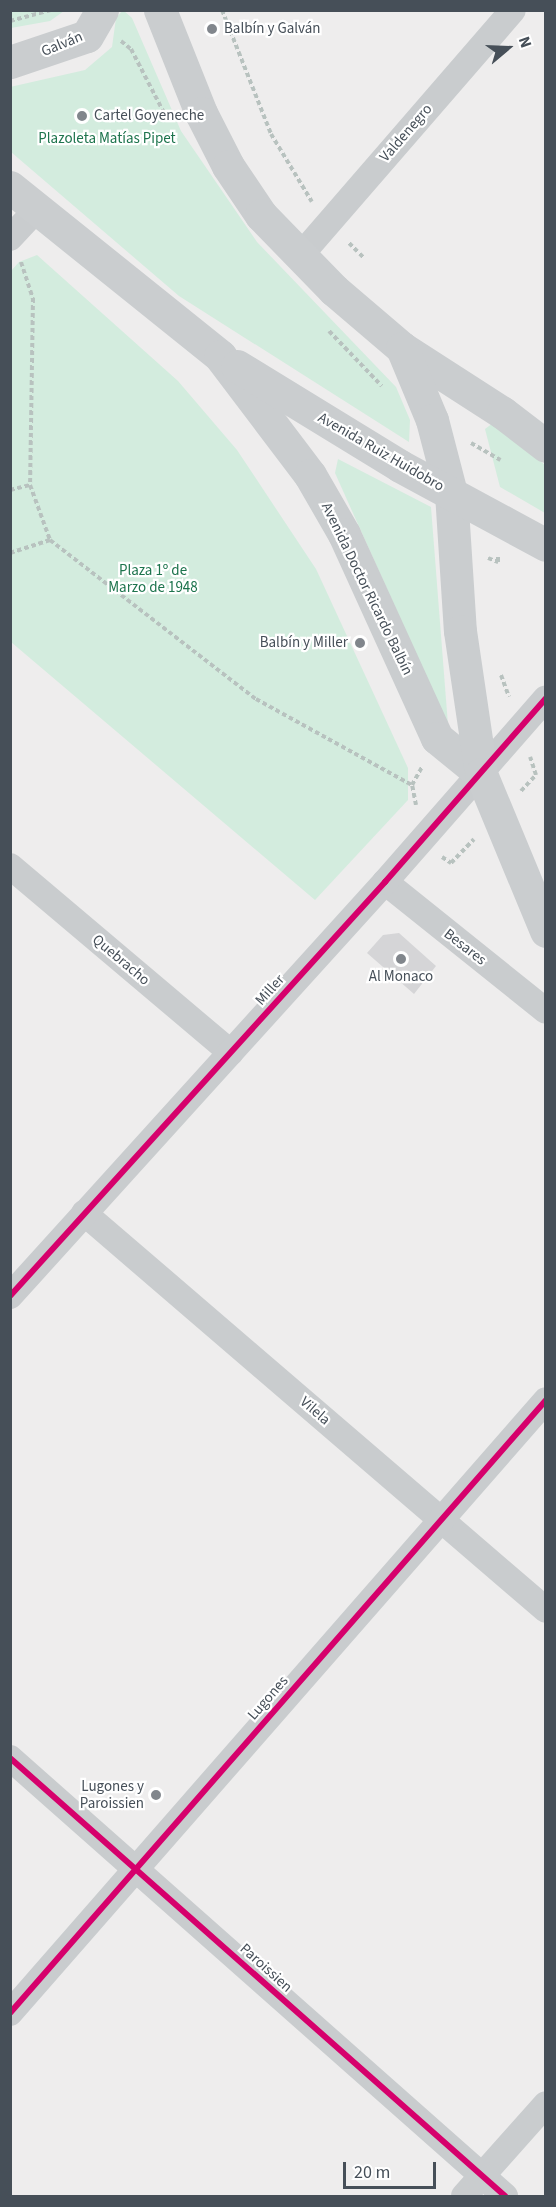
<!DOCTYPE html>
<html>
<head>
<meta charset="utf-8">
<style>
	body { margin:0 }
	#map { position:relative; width:556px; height:2207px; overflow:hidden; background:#eeeded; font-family:"Source Sans 3",sans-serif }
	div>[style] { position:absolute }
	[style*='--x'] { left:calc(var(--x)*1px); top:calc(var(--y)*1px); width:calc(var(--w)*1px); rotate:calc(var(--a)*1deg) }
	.green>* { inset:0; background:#d3ecde }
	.building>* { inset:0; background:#d5d5d7 }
	.path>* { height:4px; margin-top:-2px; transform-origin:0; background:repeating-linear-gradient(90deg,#b8c2bf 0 4.5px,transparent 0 7.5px) }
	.street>* { height:26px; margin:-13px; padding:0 13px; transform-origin:13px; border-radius:13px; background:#c9ccce }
	.secondary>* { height:33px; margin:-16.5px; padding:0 16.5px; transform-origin:16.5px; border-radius:16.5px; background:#cacdcf }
	.cycleway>* { height:6px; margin:-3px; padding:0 3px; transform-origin:3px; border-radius:3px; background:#d6006c }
	.dots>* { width:16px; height:16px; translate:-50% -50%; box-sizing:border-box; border:3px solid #fff; border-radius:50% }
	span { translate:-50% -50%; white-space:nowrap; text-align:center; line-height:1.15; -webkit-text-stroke:4.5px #fff; paint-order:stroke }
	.poi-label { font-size:15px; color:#464f58 }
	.left { translate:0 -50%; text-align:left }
	.right { translate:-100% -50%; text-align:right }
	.street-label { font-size:15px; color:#464f58 }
	.park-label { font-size:15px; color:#1d744d }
	.frame { position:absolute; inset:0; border:12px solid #464f58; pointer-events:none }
	.north { position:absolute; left:478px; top:18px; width:60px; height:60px; -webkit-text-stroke:4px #fff; paint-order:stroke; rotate:71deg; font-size:16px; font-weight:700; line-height:24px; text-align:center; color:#464f58 }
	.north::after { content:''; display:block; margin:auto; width:21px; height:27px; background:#464f58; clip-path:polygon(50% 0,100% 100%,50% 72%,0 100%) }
	.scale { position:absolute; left:343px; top:2162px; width:93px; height:27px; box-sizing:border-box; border:3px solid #464f58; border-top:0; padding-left:8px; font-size:18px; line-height:21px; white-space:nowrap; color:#464f58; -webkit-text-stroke:4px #fff; paint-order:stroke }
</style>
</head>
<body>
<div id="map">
	<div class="green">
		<div style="clip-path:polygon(11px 10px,64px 10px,64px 11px,50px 21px,11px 28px)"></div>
		<div style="clip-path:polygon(123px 10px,132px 18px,181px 131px,257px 242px,396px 387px,410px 420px,409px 442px,179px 296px,11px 152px,10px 87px,85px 70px,112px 47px,116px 18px)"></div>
		<div style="clip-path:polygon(37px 255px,178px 381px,237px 450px,316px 569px,408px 768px,408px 800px,315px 900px,11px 642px,11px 271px,19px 262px)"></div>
		<div style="clip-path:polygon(493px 423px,545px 465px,545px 513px,500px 487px,485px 429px)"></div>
		<div style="clip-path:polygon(338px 459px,431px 507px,448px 725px,335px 473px)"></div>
	</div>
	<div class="building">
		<div style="clip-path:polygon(399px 933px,436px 966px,414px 994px,367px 953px,383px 935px)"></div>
	</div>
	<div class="path">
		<div style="--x:222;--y:10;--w:133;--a:68.4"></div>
		<div style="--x:271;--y:134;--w:79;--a:58.9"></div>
		<div style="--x:10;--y:21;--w:42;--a:-15"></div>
		<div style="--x:121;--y:41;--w:13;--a:39"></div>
		<div style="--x:131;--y:49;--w:70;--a:62.7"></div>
		<div style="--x:349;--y:243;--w:21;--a:45"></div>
		<div style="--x:21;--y:262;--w:38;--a:72"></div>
		<div style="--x:33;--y:298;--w:187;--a:90.9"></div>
		<div style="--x:30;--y:485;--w:59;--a:70"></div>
		<div style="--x:50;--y:540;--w:260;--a:37.7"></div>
		<div style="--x:256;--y:699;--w:178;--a:28.9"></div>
		<div style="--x:329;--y:331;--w:76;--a:46.1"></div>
		<div style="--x:471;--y:443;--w:34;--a:30"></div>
		<div style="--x:10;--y:490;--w:21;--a:-14"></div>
		<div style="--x:10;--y:553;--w:42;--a:-18"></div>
		<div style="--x:488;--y:558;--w:11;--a:22"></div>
		<div style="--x:498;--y:562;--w:6;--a:-90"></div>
		<div style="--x:501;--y:675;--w:23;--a:70"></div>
		<div style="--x:521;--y:791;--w:22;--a:-47"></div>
		<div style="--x:536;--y:775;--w:19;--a:-108"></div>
		<div style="--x:416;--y:805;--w:20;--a:-101"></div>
		<div style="--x:412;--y:785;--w:21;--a:-61"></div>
		<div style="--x:442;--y:857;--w:11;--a:34"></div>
		<div style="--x:451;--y:863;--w:33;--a:-46"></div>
	</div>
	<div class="street">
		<div style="--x:10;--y:238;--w:40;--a:-47"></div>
		<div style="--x:300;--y:256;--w:325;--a:-49.1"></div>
		<div style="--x:10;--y:866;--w:289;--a:40.2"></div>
		<div style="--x:385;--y:882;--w:206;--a:38.7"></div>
		<div style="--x:84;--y:1213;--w:609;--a:40.67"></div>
		<div style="--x:10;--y:1296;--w:559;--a:-47.83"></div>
		<div style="--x:385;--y:882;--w:244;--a:-48.8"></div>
		<div style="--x:10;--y:1758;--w:661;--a:41.5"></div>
		<div style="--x:10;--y:2013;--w:814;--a:-48.83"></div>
		<div style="--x:464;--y:2196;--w:123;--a:-48.3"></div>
	</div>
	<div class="secondary">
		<div style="--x:160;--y:10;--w:111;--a:68.3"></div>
		<div style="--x:201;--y:113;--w:59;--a:63"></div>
		<div style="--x:228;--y:166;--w:59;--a:56"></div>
		<div style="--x:261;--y:215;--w:105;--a:45.8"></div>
		<div style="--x:334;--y:290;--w:89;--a:40.5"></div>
		<div style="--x:402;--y:348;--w:120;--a:32.8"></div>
		<div style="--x:503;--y:413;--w:54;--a:37.5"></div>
		<div style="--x:10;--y:62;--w:81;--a:-18.7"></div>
		<div style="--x:87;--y:36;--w:30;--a:-60"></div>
		<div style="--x:10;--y:187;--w:270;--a:38.8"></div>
		<div style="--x:220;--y:356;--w:149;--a:52.9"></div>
		<div style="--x:310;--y:475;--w:68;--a:60"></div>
		<div style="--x:344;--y:534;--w:224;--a:65.5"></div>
		<div style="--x:437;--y:738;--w:57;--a:39.3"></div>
		<div style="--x:402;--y:348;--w:78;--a:67.4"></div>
		<div style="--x:432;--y:420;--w:75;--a:75.4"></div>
		<div style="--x:451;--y:493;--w:138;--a:86.3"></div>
		<div style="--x:460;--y:631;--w:145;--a:81.6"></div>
		<div style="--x:481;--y:774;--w:170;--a:67.5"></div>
		<div style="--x:237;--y:366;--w:191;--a:31.5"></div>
		<div style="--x:400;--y:466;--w:166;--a:28.4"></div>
	</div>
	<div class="cycleway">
		<div style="--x:10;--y:1296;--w:559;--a:-47.83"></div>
		<div style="--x:385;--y:882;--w:244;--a:-48.8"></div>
		<div style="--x:10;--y:1758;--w:661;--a:41.5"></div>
		<div style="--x:10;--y:2013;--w:814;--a:-48.83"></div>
	</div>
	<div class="dots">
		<div style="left:212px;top:29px;background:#81868c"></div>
		<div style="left:82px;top:116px;background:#81868c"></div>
		<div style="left:360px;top:643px;background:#81868c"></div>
		<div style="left:401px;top:959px;background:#81868c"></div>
		<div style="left:156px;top:1795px;background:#81868c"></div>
	</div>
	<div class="poi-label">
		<span class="left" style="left:224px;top:29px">Balbín y Galván</span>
		<span class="left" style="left:94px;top:116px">Cartel Goyeneche</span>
		<span class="right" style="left:348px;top:643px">Balbín y Miller</span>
		<span style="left:401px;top:977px">Al Monaco</span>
		<span class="right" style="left:144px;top:1795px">Lugones y<br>Paroissien</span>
	</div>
	<div class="street-label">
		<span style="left:62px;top:44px;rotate:-22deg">Galván</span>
		<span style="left:406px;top:133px;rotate:-49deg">Valdenegro</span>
		<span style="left:381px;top:452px;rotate:30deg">Avenida Ruiz Huidobro</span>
		<span style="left:367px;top:589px;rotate:64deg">Avenida Doctor Ricardo Balbín</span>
		<span style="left:465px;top:947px;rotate:38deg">Besares</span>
		<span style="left:121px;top:960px;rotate:40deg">Quebracho</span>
		<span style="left:270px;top:990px;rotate:-48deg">Miller</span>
		<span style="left:315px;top:1411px;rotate:41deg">Vilela</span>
		<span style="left:268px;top:1698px;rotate:-49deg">Lugones</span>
		<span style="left:266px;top:1968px;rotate:42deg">Paroissien</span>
	</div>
	<div class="park-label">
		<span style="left:107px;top:139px">Plazoleta Matías Pipet</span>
		<span style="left:153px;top:579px">Plaza 1º de<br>Marzo de 1948</span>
	</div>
	<div class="frame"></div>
	<div class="north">N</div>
	<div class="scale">20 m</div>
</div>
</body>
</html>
